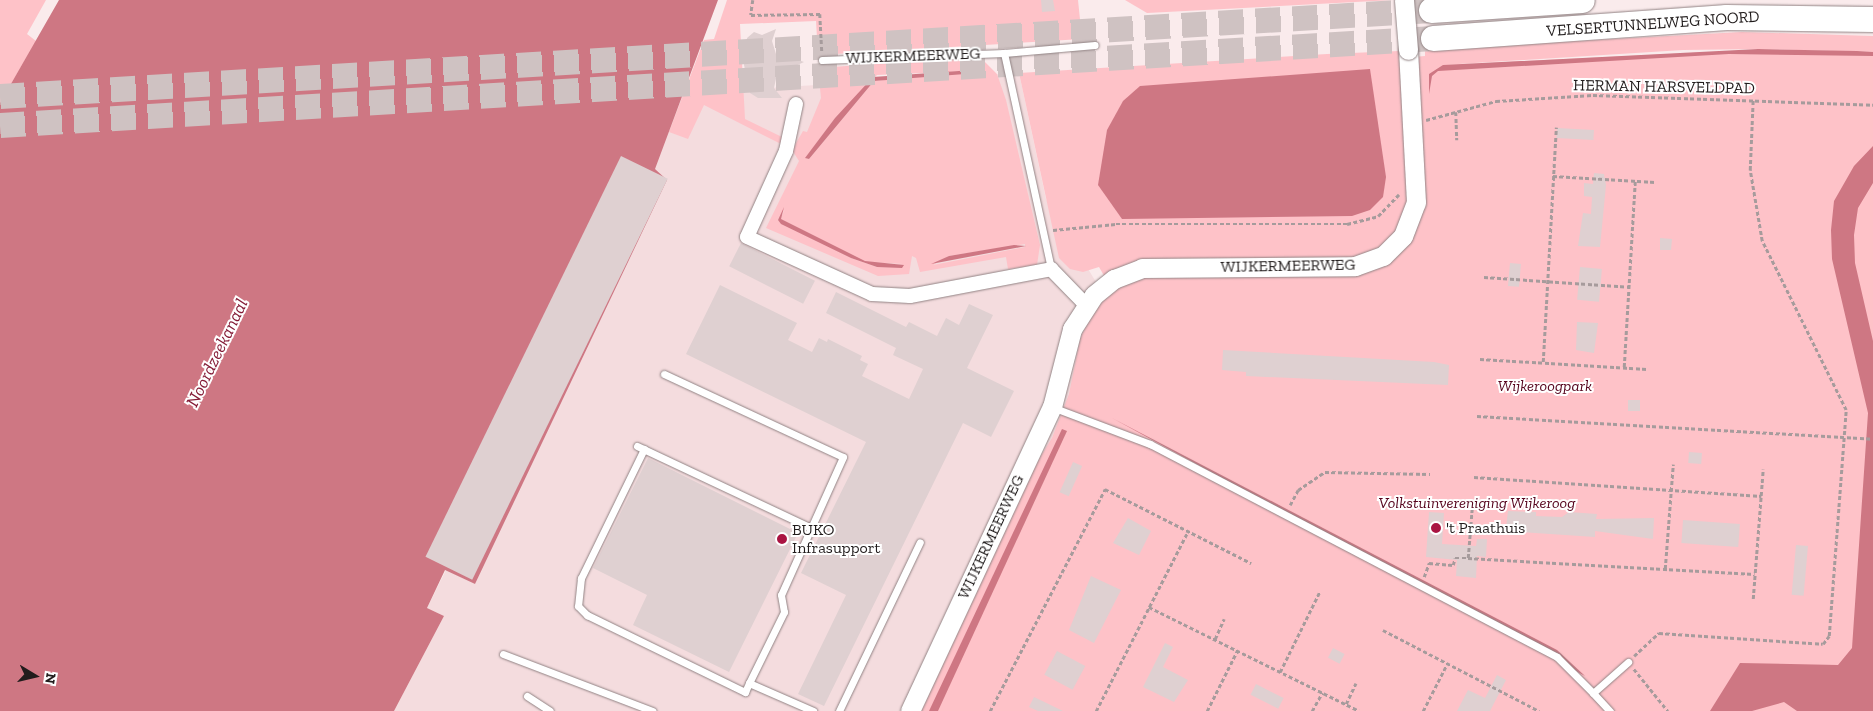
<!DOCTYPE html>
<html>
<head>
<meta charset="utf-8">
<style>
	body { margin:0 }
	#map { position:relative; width:1873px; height:711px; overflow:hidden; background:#faebec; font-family:"Zilla Slab",serif }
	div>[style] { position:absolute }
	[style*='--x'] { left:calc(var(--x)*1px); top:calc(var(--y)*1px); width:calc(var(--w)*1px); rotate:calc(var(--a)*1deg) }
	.built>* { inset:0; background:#f4dcde }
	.green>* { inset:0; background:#fec2c8 }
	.water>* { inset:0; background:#ce7783 }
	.building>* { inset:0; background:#dfd0d1; transform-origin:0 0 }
	.highway-tunnel>* { height:25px; margin-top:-12.5px; transform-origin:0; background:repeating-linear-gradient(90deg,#cfc2c2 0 25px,transparent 0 37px) }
	.path>* { height:2.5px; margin-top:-1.25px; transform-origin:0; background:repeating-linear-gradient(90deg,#a69b9c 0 4px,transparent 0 6.5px) }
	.roads { filter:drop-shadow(0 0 1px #918384) drop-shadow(0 0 1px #918384) }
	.lane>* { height:7px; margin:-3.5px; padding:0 3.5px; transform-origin:3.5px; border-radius:3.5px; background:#fff }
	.street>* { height:14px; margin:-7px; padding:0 7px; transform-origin:7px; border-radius:7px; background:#fff }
	.secondary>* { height:19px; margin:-9.5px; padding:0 9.5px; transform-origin:9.5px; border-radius:9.5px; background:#fff }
	.highway>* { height:25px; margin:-12.5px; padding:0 12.5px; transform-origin:12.5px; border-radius:12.5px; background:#fff }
	.bridges { filter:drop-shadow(0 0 1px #918384) drop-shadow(0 0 1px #918384) }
	.secondary-bridge>* { height:19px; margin:-9.5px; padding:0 9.5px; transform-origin:9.5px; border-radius:9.5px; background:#fff }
	.dots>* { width:14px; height:14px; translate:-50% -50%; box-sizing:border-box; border:2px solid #fff; border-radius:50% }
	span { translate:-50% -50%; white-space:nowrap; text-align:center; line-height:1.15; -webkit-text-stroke:4px #fff; paint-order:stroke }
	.street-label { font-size:16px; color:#211c1c }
	.park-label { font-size:16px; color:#56041d; font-style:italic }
	.poi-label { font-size:16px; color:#211c1c }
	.left { translate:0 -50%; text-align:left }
	.water-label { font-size:18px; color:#841b36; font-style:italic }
	.north { position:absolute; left:10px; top:651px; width:50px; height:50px; -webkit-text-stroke:4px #fff; paint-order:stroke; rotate:99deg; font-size:14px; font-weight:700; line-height:20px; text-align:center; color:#211c1c }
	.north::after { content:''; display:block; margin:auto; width:18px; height:22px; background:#211c1c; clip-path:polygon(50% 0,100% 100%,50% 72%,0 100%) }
</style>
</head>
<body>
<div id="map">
	<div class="built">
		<div style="clip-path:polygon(1019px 73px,1046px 199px,1111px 307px,933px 711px,394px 711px,444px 616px,427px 608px,446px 570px,475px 584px,684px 93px)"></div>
	</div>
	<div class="green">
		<div style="clip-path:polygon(0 0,46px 0,27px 34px,36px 41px,0 103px)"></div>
		<div style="clip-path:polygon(727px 0,1078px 0,1082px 39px,818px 55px,816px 21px,740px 24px,745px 119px,784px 138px,781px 144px,704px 105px,688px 139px,669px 132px,704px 40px,714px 39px)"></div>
		<div style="clip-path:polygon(1125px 0,1393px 0,1147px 13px)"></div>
		<div style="clip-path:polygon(1742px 32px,1873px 36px,1873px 52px,1758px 49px,1683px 50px,1443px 65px,1754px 50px,1873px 54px,1873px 711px,914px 711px,1029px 475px,1052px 438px,1069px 394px,1080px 339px,1095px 305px,1113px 291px,1099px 267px,1083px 272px,1070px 269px,1059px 258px,1019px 73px,1327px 54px,1399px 51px,1400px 58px,1425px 56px,1425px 49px)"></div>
		<div style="clip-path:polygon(evenodd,974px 57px,983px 60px,997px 74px,1006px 100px,1040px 245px,1037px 265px,1008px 269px,1006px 257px,920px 272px,916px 258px,912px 256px,909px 274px,878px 276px,766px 228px,799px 161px,792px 150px,803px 131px,807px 132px,821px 98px,818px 68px,974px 57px,973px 71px,874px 81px,809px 159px,806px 158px,835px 118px,877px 75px,973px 71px,974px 57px,785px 209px,780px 219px,865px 262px,903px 264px,877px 267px,851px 258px,778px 220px,785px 209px,974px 57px,1025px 244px,1025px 247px,933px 265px,949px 256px,1025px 244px)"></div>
	</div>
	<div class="water">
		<div style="clip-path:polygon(59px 0,718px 0,655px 169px,667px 180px,475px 584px,445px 570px,427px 608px,444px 616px,394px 711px,0 711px,0 103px)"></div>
		<div style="clip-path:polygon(1758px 49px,1857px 51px,1873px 52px,1873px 56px,1729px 54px,1438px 71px,1432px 76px,1429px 94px,1429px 74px,1443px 65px)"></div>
		<div style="clip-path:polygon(1370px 69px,1386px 177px,1383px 197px,1370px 210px,1352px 216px,1122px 219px,1098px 185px,1107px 130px,1123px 101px,1140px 86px)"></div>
		<div style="clip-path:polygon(973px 70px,965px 74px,874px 81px,809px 159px,805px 158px,835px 118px,873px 77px)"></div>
		<div style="clip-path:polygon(1873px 146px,1873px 183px,1858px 208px,1854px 235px,1855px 263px,1873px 341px,1873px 711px,1797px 711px,1784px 702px,1752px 711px,1710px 711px,1740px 663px,1838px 665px,1852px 648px,1868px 413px,1832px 259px,1831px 230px,1834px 201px,1854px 166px)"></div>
		<div style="clip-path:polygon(784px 207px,781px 219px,865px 261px,904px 265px,902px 268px,877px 267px,851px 258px,781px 224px,778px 220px)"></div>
		<div style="clip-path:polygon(1014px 245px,1026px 246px,931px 264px,949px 256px)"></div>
		<div style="clip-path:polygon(1112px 418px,1557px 650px,1585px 676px)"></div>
		<div style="clip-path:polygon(1062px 429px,1067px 431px,938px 711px,929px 711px)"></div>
	</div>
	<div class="building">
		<div style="clip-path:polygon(1041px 0,1053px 0,1055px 11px,1042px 12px)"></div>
		<div style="clip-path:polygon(776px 29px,772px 41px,776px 54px,790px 53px,792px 58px,804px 62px,793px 67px,791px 73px,777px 74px,774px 88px,782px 98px,758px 98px,750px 93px,744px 65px,747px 38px,754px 32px,762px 35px)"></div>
		<div style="left:1557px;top:128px;width:37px;height:10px;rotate:3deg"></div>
		<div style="left:621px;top:156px;width:52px;height:446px;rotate:26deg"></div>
		<div style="clip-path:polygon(1594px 173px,1604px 174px,1606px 185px,1600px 247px,1578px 246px,1583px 213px,1591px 214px,1592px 197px,1584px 196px,1584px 183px,1593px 184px)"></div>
		<div style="clip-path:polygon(1660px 238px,1672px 239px,1671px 250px,1660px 250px)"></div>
		<div style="left:741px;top:243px;width:83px;height:26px;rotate:27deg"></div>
		<div style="left:1510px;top:263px;width:11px;height:23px;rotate:5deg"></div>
		<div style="left:1580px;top:267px;width:22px;height:33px;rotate:5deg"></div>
		<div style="clip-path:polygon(720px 285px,797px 323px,788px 340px,812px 352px,819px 338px,827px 342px,828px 339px,862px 356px,860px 360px,868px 364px,862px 376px,909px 399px,923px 369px,893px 355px,896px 348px,826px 313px,836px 292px,906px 327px,909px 322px,937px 336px,946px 318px,959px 325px,969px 304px,993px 315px,967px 368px,1014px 391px,991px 437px,963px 423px,824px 706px,798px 694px,846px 595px,801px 573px,866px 442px,686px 354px)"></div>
		<div style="clip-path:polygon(1577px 322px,1598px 323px,1594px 353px,1576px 350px)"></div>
		<div style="clip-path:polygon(1223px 350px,1434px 362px,1449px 365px,1448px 385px,1246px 376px,1246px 372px,1222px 370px)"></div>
		<div style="left:1628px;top:400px;width:12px;height:11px"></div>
		<div style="left:1689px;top:452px;width:13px;height:11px;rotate:4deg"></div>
		<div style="clip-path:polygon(648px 458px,798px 533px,729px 672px,633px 625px,647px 595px,593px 568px)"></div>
		<div style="left:1073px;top:462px;width:10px;height:33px;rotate:24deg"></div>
		<div style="clip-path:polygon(1508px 511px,1536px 512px,1536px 516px,1562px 517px,1569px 512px,1597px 514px,1596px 519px,1654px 518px,1653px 539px,1595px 531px,1595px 537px,1522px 532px,1506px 528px)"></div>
		<div style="clip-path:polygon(1429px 512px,1444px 513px,1442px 544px,1476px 546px,1477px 539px,1487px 539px,1486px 557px,1477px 556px,1476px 578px,1456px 576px,1457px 560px,1426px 557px)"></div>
		<div style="clip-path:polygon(1128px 518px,1151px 531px,1139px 555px,1113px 543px)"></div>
		<div style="left:1683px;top:520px;width:57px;height:23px;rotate:4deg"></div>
		<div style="left:1796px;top:545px;width:12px;height:50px;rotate:5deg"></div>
		<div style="clip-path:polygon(1091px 576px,1121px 590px,1094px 643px,1069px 630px)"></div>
		<div style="clip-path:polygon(1165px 643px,1173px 647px,1163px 667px,1188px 680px,1174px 702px,1143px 687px)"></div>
		<div style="left:1333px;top:648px;width:13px;height:11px;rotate:27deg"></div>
		<div style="left:1057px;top:651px;width:32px;height:27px;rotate:28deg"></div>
		<div style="clip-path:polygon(1497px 675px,1506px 680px,1490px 711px,1457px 711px,1468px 690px,1485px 698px)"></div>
		<div style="left:1256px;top:684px;width:31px;height:12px;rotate:27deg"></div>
		<div style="clip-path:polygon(1034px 697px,1063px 711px,1038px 711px,1029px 707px)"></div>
	</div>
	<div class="highway-tunnel">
		<div style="--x:0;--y:96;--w:1434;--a:-3.44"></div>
		<div style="--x:0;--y:125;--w:1436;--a:-3.47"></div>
	</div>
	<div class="path">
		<div style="--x:753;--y:0;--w:15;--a:98"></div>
		<div style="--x:751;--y:15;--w:69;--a:-0.8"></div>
		<div style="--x:820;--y:14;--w:37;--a:87"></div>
		<div style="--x:1456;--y:112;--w:28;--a:88"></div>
		<div style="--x:1426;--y:120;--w:73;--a:-15.2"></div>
		<div style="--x:1496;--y:101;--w:97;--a:-3.5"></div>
		<div style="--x:1593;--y:95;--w:280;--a:2"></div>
		<div style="--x:1553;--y:176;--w:102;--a:3.4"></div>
		<div style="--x:1053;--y:230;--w:63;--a:-5.4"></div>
		<div style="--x:1116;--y:224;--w:231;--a:0"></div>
		<div style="--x:1347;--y:224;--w:32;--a:-14"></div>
		<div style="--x:1378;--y:216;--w:30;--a:-46"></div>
		<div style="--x:1484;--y:277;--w:145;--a:3.9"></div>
		<div style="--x:1480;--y:359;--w:167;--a:3.4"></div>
		<div style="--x:1543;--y:362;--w:235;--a:-86.8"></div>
		<div style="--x:1624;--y:367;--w:187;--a:-86.6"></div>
		<div style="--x:1477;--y:416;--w:397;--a:3.3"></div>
		<div style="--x:1474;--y:477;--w:288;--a:3.8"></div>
		<div style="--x:1290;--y:505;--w:17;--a:-62"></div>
		<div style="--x:1298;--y:490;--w:32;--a:-34"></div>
		<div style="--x:1325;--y:472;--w:105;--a:1.1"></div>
		<div style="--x:1468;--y:558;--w:287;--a:3.2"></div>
		<div style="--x:1665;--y:569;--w:105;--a:-85.6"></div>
		<div style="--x:1424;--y:577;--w:15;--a:-70"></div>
		<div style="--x:1429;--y:563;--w:24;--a:5"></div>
		<div style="--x:1453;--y:565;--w:7;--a:-74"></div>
		<div style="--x:1455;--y:558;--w:13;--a:0"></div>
		<div style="--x:1468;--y:558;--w:50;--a:-85.4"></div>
		<div style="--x:1753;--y:599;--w:130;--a:-85.6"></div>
		<div style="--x:1149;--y:607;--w:234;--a:26.3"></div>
		<div style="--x:1383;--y:630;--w:176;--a:27.4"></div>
		<div style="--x:1215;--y:639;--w:22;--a:-66"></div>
		<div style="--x:1634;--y:656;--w:34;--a:-43"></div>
		<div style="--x:1659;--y:633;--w:164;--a:3.8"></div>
		<div style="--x:1823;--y:644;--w:10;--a:-53"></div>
		<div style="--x:1829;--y:636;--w:227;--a:-85.7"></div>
		<div style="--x:1846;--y:410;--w:189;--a:-116.4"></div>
		<div style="--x:1762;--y:241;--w:72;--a:-99.6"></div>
		<div style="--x:1750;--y:170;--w:71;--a:-87.6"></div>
		<div style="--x:1634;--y:669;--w:54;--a:51"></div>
		<div style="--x:1280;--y:672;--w:90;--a:-63.7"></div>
		<div style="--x:1346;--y:704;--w:23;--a:-65"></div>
		<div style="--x:990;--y:711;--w:250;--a:-62.6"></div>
		<div style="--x:1105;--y:489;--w:164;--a:26.9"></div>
		<div style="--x:1096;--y:711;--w:202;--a:-62.9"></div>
		<div style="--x:1207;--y:711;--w:67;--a:-63.4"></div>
		<div style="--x:1312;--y:711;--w:21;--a:-61"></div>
		<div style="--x:1423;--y:711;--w:53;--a:-62.9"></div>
	</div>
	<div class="roads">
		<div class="lane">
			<div style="--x:1004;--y:53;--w:91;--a:-5"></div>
			<div style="--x:822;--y:60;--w:182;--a:-2.2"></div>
			<div style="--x:1004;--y:53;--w:221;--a:77.7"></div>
			<div style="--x:664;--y:374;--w:197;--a:24.9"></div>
			<div style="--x:843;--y:457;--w:151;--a:114.2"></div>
			<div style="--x:781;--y:595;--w:17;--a:80"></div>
			<div style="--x:784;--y:612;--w:79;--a:116.2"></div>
			<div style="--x:749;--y:683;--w:70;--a:23.6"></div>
			<div style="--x:1052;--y:407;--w:105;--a:20.7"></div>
			<div style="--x:1150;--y:444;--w:459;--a:27.6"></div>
			<div style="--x:1557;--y:657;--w:51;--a:45"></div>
			<div style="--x:1593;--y:693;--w:47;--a:-41.5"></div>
			<div style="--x:637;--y:446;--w:192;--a:25.2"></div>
			<div style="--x:644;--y:449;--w:144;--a:116"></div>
			<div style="--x:581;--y:578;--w:28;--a:96"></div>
			<div style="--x:578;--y:606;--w:13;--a:45"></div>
			<div style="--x:587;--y:615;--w:176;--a:26"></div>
			<div style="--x:745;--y:692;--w:10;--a:-66"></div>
			<div style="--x:503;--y:654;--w:160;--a:20.9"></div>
			<div style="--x:1593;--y:693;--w:25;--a:47"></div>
			<div style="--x:527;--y:696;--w:27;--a:33"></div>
			<div style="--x:839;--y:711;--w:187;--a:-64.4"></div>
		</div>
		<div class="street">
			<div style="--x:796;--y:104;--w:48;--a:102"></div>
			<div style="--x:786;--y:151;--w:94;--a:114.4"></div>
			<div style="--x:747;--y:237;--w:137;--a:24.5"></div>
			<div style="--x:872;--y:294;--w:38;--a:3"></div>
			<div style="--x:910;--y:296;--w:144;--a:-10.8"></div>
			<div style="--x:1051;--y:269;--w:49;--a:45.8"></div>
		</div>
		<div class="secondary">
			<div style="--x:910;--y:711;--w:336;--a:-65"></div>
			<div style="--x:1052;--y:407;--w:81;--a:-75.6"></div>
			<div style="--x:1072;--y:329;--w:40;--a:-57.1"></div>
			<div style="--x:1094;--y:295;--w:26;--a:-39"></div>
			<div style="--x:1114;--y:279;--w:30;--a:-21"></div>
			<div style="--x:1142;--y:268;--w:213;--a:-0.5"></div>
			<div style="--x:1355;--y:266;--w:30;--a:-20"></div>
			<div style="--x:1383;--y:256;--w:28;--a:-45"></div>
			<div style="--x:1403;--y:236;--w:36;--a:-69"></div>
			<div style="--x:1416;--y:202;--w:152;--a:-93"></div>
		</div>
		<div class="highway">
			<div style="--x:1431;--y:10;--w:151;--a:-3.8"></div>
			<div style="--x:1433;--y:38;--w:294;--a:-4.1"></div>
			<div style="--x:1726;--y:17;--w:147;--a:0.8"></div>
		</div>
	</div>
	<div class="bridges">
		<div class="secondary-bridge">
			<div style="--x:1404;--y:0;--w:50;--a:85.4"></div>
		</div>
	</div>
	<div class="dots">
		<div style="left:1436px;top:528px;background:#aa1442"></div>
		<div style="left:782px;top:539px;background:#aa1442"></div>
	</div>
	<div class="street-label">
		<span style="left:1653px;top:24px;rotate:-4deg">VELSERTUNNELWEG NOORD</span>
		<span style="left:913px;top:56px;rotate:-2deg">WIJKERMEERWEG</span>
		<span style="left:1664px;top:87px;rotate:1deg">HERMAN HARSVELDPAD</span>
		<span style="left:1288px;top:266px;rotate:-1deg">WIJKERMEERWEG</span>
		<span style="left:991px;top:537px;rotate:-65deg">WIJKERMEERWEG</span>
	</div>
	<div class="park-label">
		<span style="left:1545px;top:386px">Wijkeroogpark</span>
		<span style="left:1477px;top:503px">Volkstuinvereniging Wijkeroog</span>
	</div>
	<div class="poi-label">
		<span class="left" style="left:1446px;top:528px">'t Praathuis</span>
		<span class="left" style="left:792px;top:539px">BUKO<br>Infrasupport</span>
	</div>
	<div class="water-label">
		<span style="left:217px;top:353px;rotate:-64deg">Noordzeekanaal</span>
	</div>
	<div class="north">N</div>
</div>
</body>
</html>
